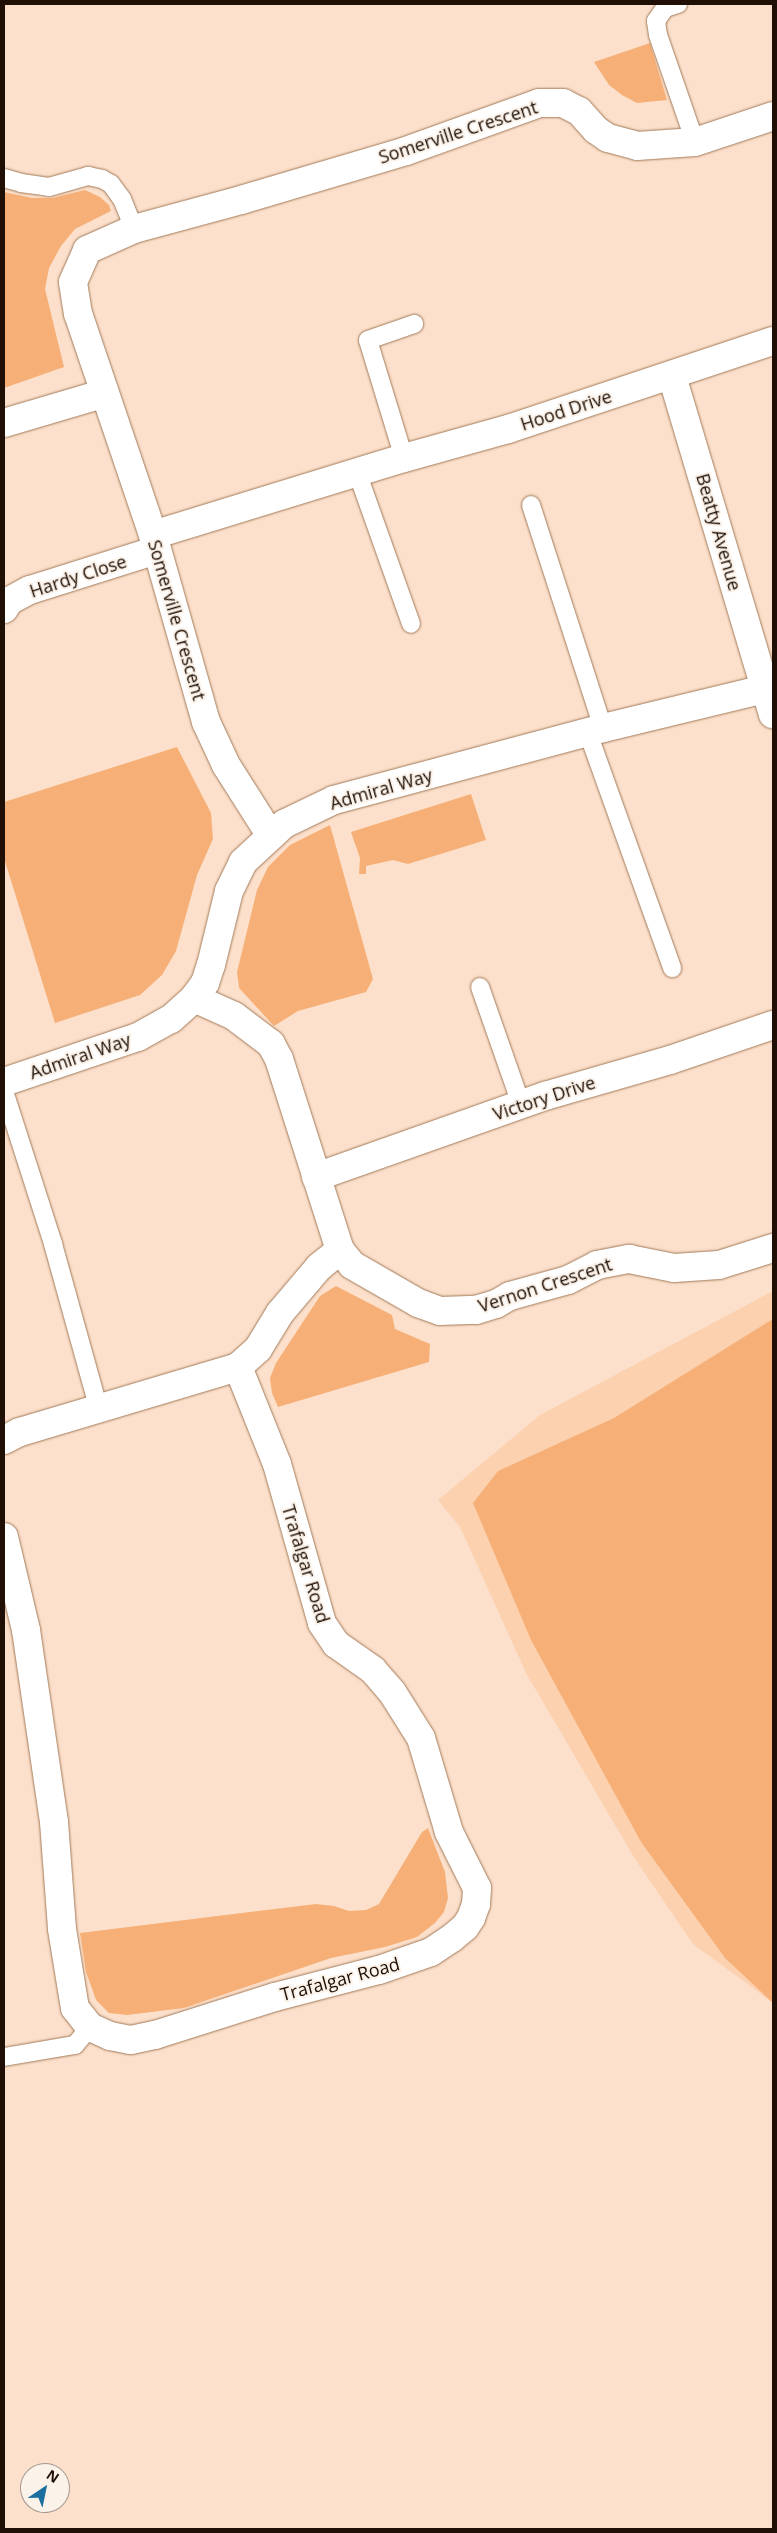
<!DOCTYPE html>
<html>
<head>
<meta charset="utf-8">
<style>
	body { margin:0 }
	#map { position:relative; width:777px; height:2533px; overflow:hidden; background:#fce0cb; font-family:"Open Sans",sans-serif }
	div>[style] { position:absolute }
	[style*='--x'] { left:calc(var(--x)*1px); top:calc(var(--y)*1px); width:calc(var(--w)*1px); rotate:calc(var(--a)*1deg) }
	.built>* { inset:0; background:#fbd1b0 }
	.green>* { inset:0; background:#f6b077 }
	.roads { filter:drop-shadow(0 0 1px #a27958) drop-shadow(0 0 1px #a27958) }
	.lane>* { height:18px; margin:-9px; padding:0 9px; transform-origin:9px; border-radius:9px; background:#fff }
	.street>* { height:28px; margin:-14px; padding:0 14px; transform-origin:14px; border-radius:14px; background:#fff }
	span { translate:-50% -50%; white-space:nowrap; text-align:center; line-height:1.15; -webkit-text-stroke:4px #fbf2ea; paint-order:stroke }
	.street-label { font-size:18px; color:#1f0f04 }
	.frame { position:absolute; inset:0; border:5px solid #1f0f04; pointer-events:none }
	.north { position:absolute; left:20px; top:2463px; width:50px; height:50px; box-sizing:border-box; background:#fbf2ea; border:1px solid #a3978e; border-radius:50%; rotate:34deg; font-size:14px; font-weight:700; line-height:20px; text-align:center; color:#1f0f04 }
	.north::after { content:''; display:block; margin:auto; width:18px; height:22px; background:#1a6f9f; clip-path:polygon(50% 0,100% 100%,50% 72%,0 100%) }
</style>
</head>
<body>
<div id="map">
	<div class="built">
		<div style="clip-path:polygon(773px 1291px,773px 2003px,693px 1944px,635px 1859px,526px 1673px,460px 1527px,438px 1500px,540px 1415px)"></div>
	</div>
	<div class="green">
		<div style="clip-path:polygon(650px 43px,667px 100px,637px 103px,622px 95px,609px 85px,594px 62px)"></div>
		<div style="clip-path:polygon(85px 190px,100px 197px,109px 205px,111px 211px,75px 229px,61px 246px,49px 268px,45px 289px,64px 367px,4px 388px,4px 192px,32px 198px,52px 198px)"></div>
		<div style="clip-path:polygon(177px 747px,211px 813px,213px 839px,197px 875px,176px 951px,162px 975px,140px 995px,55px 1023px,4px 858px,4px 802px)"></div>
		<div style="clip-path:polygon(471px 794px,486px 840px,408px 864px,393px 860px,366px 866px,366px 874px,359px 874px,360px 858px,351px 832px)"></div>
		<div style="clip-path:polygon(330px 825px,373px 979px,366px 992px,298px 1011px,274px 1026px,239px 988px,237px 972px,257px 890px,268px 867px,290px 845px)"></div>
		<div style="clip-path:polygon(336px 1286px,392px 1315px,395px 1329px,430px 1344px,429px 1362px,278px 1407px,272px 1393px,270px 1378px,276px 1363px,320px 1296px)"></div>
		<div style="clip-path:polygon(773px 1319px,773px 2003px,725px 1958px,641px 1842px,531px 1640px,473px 1503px,498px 1471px,614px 1418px)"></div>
		<div style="clip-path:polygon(428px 1828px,445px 1872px,448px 1898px,444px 1912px,435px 1923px,417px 1937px,385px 1947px,331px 1958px,184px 2008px,127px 2015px,109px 2013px,96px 2000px,86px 1972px,80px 1933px,316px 1904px,334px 1906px,349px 1911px,366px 1910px,379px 1904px,422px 1832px)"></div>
	</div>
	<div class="roads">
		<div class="lane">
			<div style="--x:678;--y:4;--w:14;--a:163"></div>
			<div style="--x:665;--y:8;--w:16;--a:125"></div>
			<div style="--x:656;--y:21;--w:14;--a:82"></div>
			<div style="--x:658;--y:35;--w:113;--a:70.9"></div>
			<div style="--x:4;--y:178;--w:18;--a:16"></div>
			<div style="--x:21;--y:183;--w:28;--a:8"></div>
			<div style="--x:49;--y:187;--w:41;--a:-15.8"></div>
			<div style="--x:88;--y:176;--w:14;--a:12"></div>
			<div style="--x:102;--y:179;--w:10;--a:29"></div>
			<div style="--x:111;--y:184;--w:19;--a:54"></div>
			<div style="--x:122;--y:199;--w:32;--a:68"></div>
			<div style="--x:404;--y:458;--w:123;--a:-107"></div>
			<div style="--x:368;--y:340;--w:49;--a:-19.2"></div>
			<div style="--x:357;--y:472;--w:161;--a:70.4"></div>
			<div style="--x:531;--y:505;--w:234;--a:72.1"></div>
			<div style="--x:588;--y:733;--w:250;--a:70.3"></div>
			<div style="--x:480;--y:987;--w:124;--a:70.7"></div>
			<div style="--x:4;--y:1091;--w:161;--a:72.2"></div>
			<div style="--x:53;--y:1244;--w:172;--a:74.5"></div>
			<div style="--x:4;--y:2057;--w:72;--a:-9.6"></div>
			<div style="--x:75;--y:2045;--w:23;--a:-50"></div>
		</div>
		<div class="street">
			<div style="--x:672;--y:376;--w:353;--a:73.4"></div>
			<div style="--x:4;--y:423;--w:105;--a:-16.5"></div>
			<div style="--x:153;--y:535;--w:263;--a:-17.1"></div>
			<div style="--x:404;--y:458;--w:108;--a:-15.6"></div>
			<div style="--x:508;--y:429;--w:279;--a:-18.4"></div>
			<div style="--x:4;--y:609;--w:9;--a:-58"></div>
			<div style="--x:9;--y:601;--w:24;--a:-28"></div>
			<div style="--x:30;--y:590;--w:133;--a:-17.5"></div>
			<div style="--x:271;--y:836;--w:84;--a:-122.4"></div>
			<div style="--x:226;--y:765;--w:47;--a:-114.9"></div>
			<div style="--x:206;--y:722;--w:194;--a:-105.8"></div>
			<div style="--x:153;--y:535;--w:233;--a:-108.7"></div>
			<div style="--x:78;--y:314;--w:32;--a:-99"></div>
			<div style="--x:73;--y:282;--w:35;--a:-66"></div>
			<div style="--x:87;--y:250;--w:51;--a:-24.1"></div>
			<div style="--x:134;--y:229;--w:111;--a:-15.2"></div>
			<div style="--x:241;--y:200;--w:172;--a:-16.5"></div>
			<div style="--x:406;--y:151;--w:141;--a:-19.8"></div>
			<div style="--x:539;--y:103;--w:24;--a:0"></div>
			<div style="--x:563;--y:103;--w:18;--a:27"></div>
			<div style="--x:579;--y:111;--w:25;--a:48"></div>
			<div style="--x:596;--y:130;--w:14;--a:34"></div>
			<div style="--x:608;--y:138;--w:30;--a:15"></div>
			<div style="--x:637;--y:146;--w:58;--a:-3.9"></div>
			<div style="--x:695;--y:142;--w:82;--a:-18.4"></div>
			<div style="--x:194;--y:998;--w:44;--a:24.2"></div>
			<div style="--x:234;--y:1016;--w:46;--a:37.1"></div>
			<div style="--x:271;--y:1044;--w:17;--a:62"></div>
			<div style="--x:279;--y:1059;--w:201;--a:72.3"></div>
			<div style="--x:340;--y:1250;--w:19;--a:51"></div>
			<div style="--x:352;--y:1265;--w:76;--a:29.9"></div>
			<div style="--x:418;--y:1303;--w:23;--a:20"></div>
			<div style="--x:440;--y:1311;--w:36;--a:-2"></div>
			<div style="--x:476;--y:1310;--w:21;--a:-17"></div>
			<div style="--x:496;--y:1304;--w:16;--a:-30"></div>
			<div style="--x:510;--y:1296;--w:60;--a:-15.4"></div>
			<div style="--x:568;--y:1280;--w:33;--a:-27"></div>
			<div style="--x:597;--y:1265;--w:33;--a:-11"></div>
			<div style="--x:629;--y:1259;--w:46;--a:11.3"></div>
			<div style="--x:674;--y:1268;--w:45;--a:-3.8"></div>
			<div style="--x:719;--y:1265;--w:57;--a:-17.5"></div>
			<div style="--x:4;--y:1082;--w:141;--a:-18.6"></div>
			<div style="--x:138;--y:1037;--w:38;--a:-29"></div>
			<div style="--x:171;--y:1019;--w:31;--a:-42"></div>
			<div style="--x:194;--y:998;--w:19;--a:-54"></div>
			<div style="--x:205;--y:983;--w:19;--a:-72"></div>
			<div style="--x:211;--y:965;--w:76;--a:-76.3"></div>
			<div style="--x:229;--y:891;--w:32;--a:-64"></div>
			<div style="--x:243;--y:862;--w:56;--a:-42.8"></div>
			<div style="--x:284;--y:824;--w:55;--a:-25.6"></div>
			<div style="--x:334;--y:800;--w:278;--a:-15"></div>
			<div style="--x:603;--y:728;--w:175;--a:-13.6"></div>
			<div style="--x:316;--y:1177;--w:243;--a:-19.5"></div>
			<div style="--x:545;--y:1096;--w:130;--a:-16.1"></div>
			<div style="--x:670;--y:1060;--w:109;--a:-18.8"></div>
			<div style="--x:4;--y:1440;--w:18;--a:-27"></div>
			<div style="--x:20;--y:1432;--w:227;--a:-16.6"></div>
			<div style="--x:238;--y:1367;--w:27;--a:-42"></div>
			<div style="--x:258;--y:1349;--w:42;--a:-58.6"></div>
			<div style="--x:280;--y:1313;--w:60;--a:-49.7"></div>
			<div style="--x:319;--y:1267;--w:27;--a:-39"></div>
			<div style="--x:4;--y:1537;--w:96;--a:76.7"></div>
			<div style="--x:26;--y:1630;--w:194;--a:81.7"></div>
			<div style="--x:54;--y:1822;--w:107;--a:85.7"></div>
			<div style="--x:62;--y:1929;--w:80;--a:80.7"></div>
			<div style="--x:75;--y:2008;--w:24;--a:52"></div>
			<div style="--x:90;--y:2027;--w:22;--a:24"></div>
			<div style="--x:110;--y:2036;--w:21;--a:11"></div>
			<div style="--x:131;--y:2040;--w:25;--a:-12"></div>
			<div style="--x:155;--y:2035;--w:126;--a:-17.6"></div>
			<div style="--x:275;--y:1997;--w:107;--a:-14.6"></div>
			<div style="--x:379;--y:1970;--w:55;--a:-19.1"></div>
			<div style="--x:431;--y:1952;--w:25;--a:-34"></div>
			<div style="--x:452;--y:1938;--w:17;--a:-40"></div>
			<div style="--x:465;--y:1927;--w:11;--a:-56"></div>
			<div style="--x:471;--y:1918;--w:15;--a:-70"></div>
			<div style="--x:476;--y:1904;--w:16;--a:-86"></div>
			<div style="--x:477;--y:1888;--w:63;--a:-116.6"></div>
			<div style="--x:449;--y:1832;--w:98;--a:-106.6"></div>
			<div style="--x:421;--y:1738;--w:54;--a:-122.2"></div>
			<div style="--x:392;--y:1692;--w:29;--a:-131"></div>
			<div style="--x:373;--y:1670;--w:45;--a:-144.9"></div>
			<div style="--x:336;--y:1644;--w:25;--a:-124"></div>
			<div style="--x:322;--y:1623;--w:165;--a:-105.8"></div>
			<div style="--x:277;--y:1464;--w:105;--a:-111.9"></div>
		</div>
	</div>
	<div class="street-label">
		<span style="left:458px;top:132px;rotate:-18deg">Somerville Crescent</span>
		<span style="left:566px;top:410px;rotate:-18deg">Hood Drive</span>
		<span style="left:719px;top:532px;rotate:74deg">Beatty Avenue</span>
		<span style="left:78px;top:576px;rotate:-18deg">Hardy Close</span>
		<span style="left:177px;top:620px;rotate:74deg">Somerville Crescent</span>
		<span style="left:381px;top:789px;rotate:-16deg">Admiral Way</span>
		<span style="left:80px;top:1056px;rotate:-19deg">Admiral Way</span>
		<span style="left:544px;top:1098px;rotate:-18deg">Victory Drive</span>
		<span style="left:545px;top:1285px;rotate:-18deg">Vernon Crescent</span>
		<span style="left:306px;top:1564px;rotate:73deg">Trafalgar Road</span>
		<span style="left:340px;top:1979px;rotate:-15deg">Trafalgar Road</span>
	</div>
	<div class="frame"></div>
	<div class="north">N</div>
</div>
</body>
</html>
